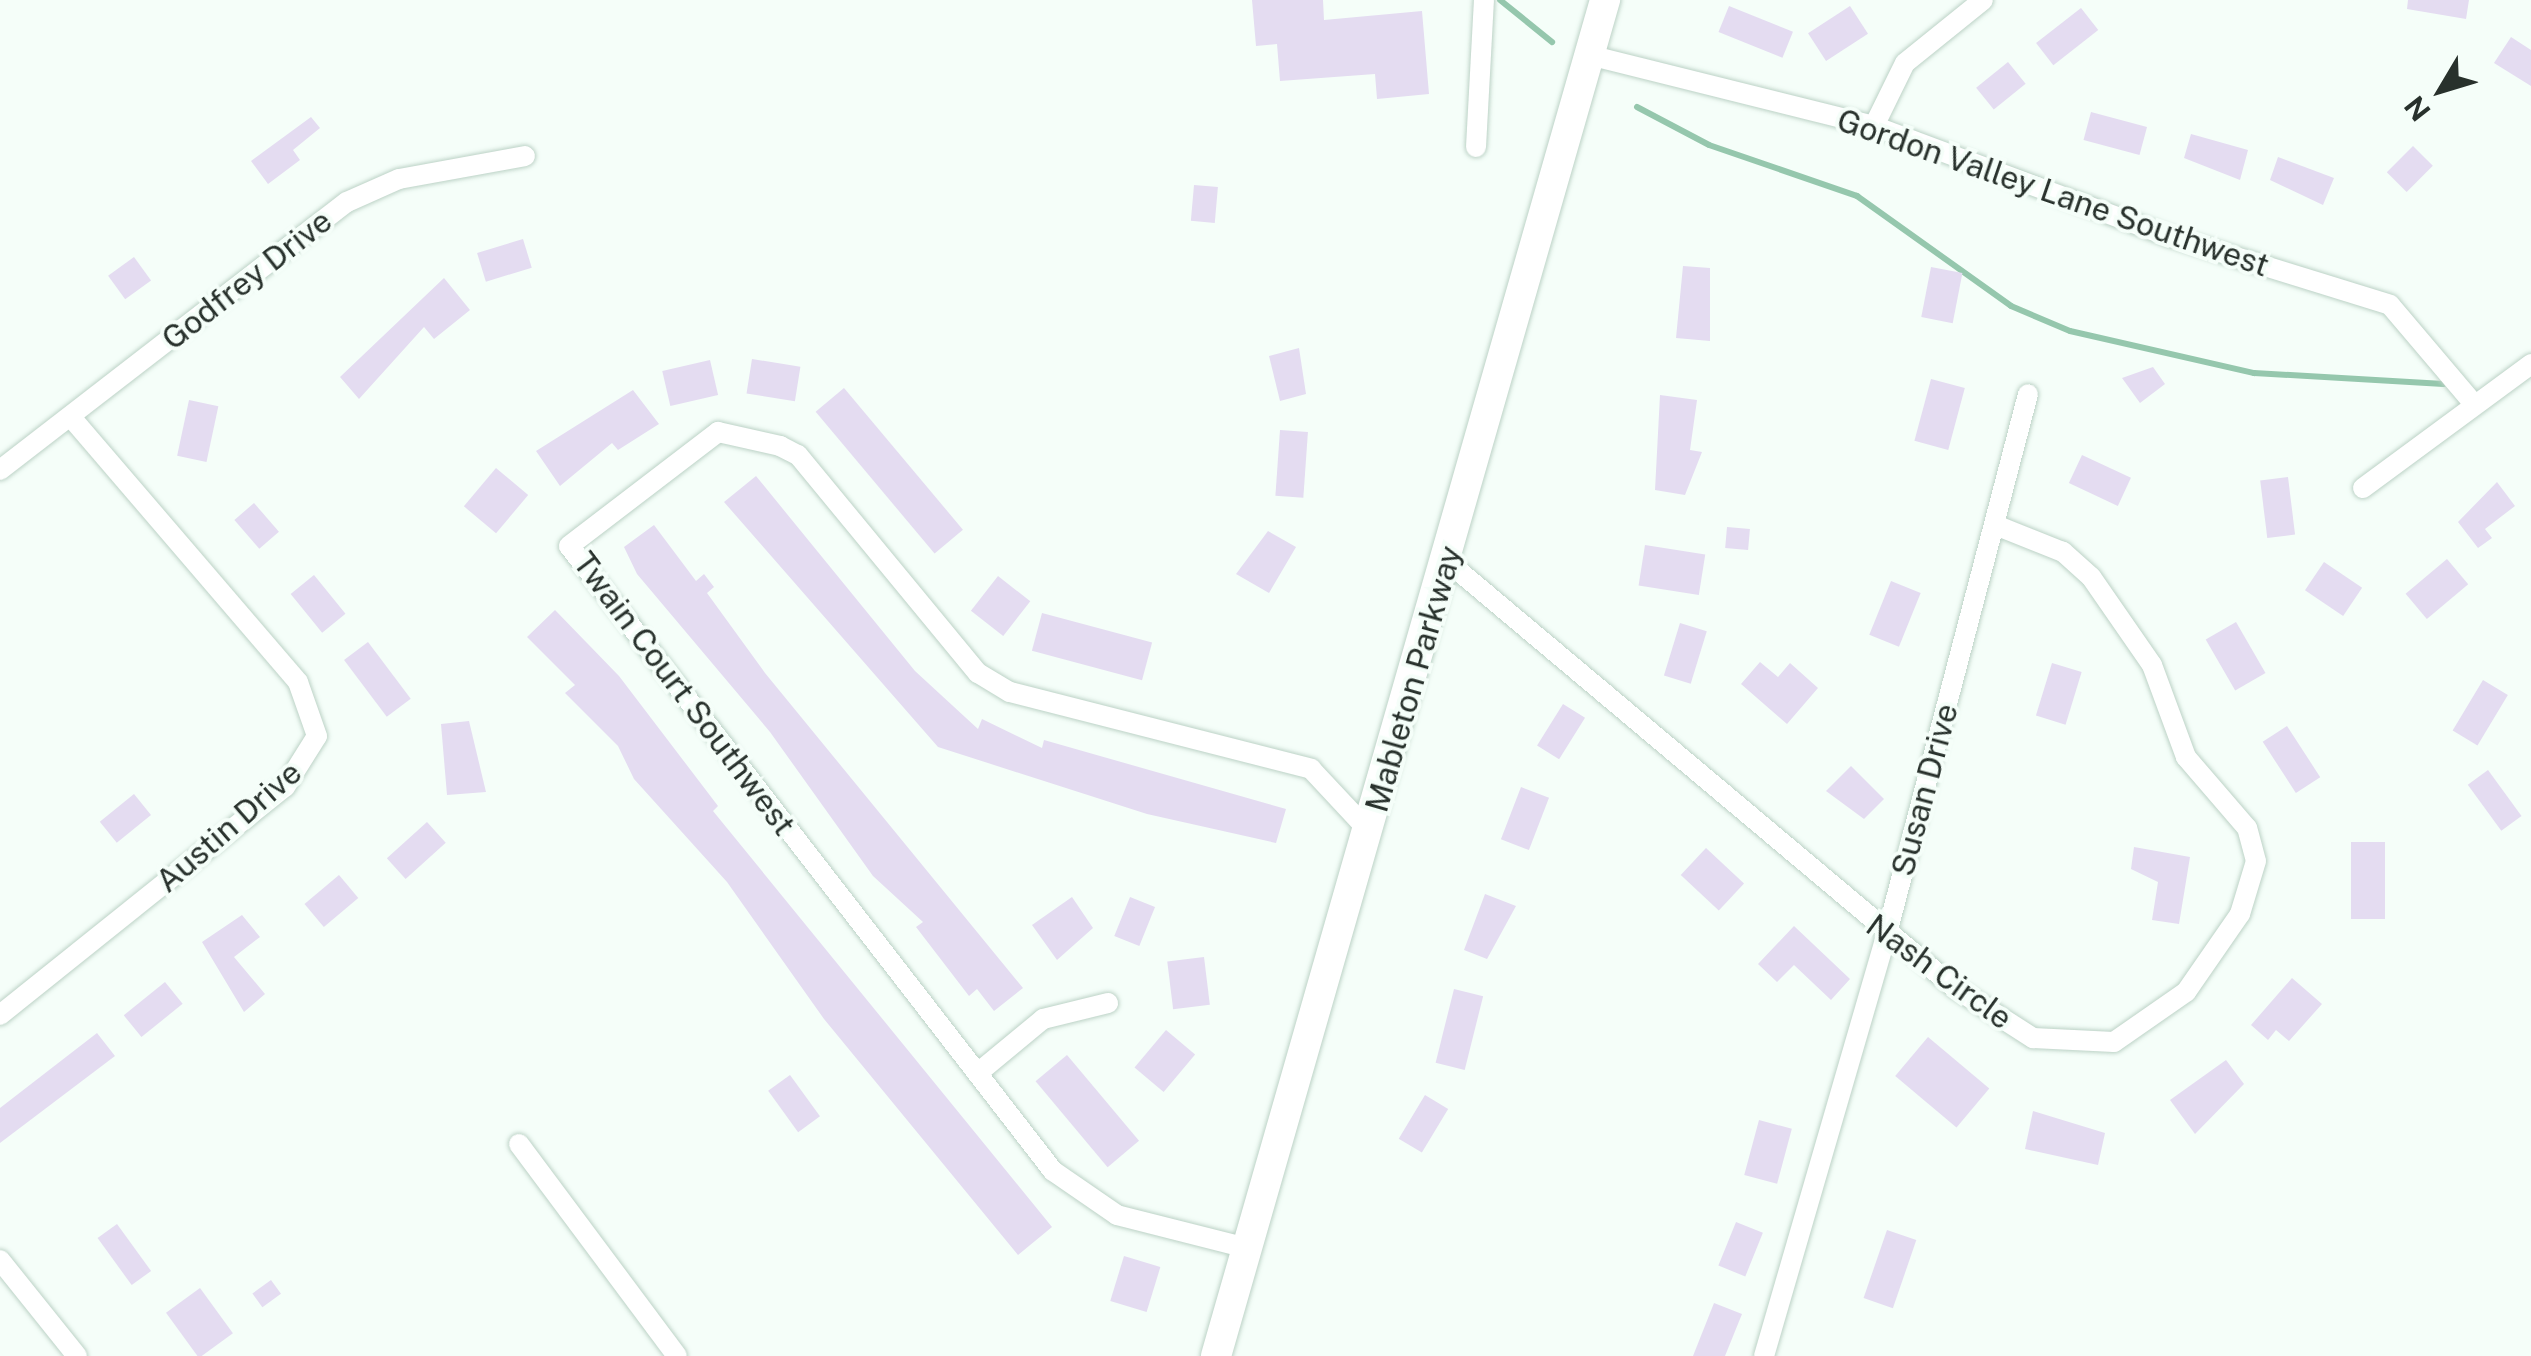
<!DOCTYPE html>
<html>
<head>
<meta charset="utf-8">
<style>
	body { margin:0 }
	#map { position:relative; width:2531px; height:1356px; overflow:hidden; background:#f5fef9; font-family:"Public Sans",sans-serif }
	div>[style] { position:absolute }
	[style*='--x'] { left:calc(var(--x)*1px); top:calc(var(--y)*1px); width:calc(var(--w)*1px); rotate:calc(var(--a)*1deg) }
	.stream>* { height:6px; margin:-3px; padding:0 3px; transform-origin:3px; border-radius:3px; background:#95c7ad }
	.building>* { inset:0; background:#e4dcf1; transform-origin:0 0 }
	.roads { filter:drop-shadow(0 0 2px #bcd2c6) drop-shadow(0 0 2px #bcd2c6) }
	.street>* { height:20px; margin:-10px; padding:0 10px; transform-origin:10px; border-radius:10px; background:#fff }
	.secondary>* { height:30px; margin:-15px; padding:0 15px; transform-origin:15px; border-radius:15px; background:#fff }
	span { translate:-50% -50%; white-space:nowrap; text-align:center; line-height:1.15; -webkit-text-stroke:8px #f5fef9; paint-order:stroke }
	.street-label { font-size:32px; color:#28312c }
	.north { position:absolute; left:2391px; top:40px; width:100px; height:100px; -webkit-text-stroke:8px #f5fef9; paint-order:stroke; rotate:232deg; font-size:28px; font-weight:700; line-height:40px; text-align:center; color:#28312c }
	.north::after { content:''; display:block; margin:auto; width:35px; height:45px; background:#28312c; clip-path:polygon(50% 0,100% 100%,50% 72%,0 100%) }
</style>
</head>
<body>
<div id="map">
	<div class="stream">
		<div style="--x:1500;--y:0;--w:67;--a:38.9"></div>
		<div style="--x:1637;--y:107;--w:81;--a:27.8"></div>
		<div style="--x:1709;--y:145;--w:157;--a:19"></div>
		<div style="--x:1857;--y:196;--w:189;--a:35.5"></div>
		<div style="--x:2011;--y:306;--w:64;--a:23"></div>
		<div style="--x:2070;--y:331;--w:189;--a:12.9"></div>
		<div style="--x:2254;--y:373;--w:190;--a:3.3"></div>
	</div>
	<div class="building">
		<div style="clip-path:polygon(1252px 0,1323px 0,1324px 20px,1422px 11px,1429px 94px,1377px 99px,1375px 74px,1280px 81px,1277px 44px,1256px 46px)"></div>
		<div style="clip-path:polygon(2408px 0,2469px 0,2466px 19px,2407px 9px)"></div>
		<div style="left:1729px;top:6px;width:69px;height:28px;rotate:22deg"></div>
		<div style="left:1850px;top:6px;width:33px;height:50px;rotate:57deg"></div>
		<div style="left:2081px;top:8px;width:28px;height:57px;rotate:52deg"></div>
		<div style="clip-path:polygon(2511px 37px,2531px 50px,2531px 86px,2494px 63px)"></div>
		<div style="left:2008px;top:62px;width:28px;height:41px;rotate:51deg"></div>
		<div style="left:2091px;top:112px;width:58px;height:29px;rotate:15deg"></div>
		<div style="clip-path:polygon(311px 117px,320px 128px,293px 150px,300px 160px,268px 184px,251px 161px)"></div>
		<div style="clip-path:polygon(2191px 134px,2248px 150px,2240px 180px,2184px 158px)"></div>
		<div style="left:2413px;top:146px;width:28px;height:37px;rotate:45deg"></div>
		<div style="clip-path:polygon(2278px 157px,2334px 178px,2323px 205px,2270px 180px)"></div>
		<div style="left:1194px;top:185px;width:24px;height:36px;rotate:5deg"></div>
		<div style="left:523px;top:239px;width:30px;height:48px;rotate:73deg"></div>
		<div style="left:134px;top:257px;width:29px;height:32px;rotate:54deg"></div>
		<div style="clip-path:polygon(1683px 266px,1710px 268px,1710px 341px,1676px 338px)"></div>
		<div style="left:1931px;top:267px;width:32px;height:51px;rotate:11deg"></div>
		<div style="clip-path:polygon(444px 278px,470px 310px,434px 339px,424px 327px,359px 399px,340px 377px)"></div>
		<div style="clip-path:polygon(1299px 348px,1306px 394px,1280px 401px,1269px 356px)"></div>
		<div style="left:752px;top:359px;width:49px;height:35px;rotate:9deg"></div>
		<div style="left:710px;top:360px;width:36px;height:49px;rotate:77deg"></div>
		<div style="clip-path:polygon(2153px 367px,2165px 384px,2140px 403px,2122px 378px)"></div>
		<div style="left:1931px;top:379px;width:35px;height:64px;rotate:15deg"></div>
		<div style="left:844px;top:388px;width:185px;height:37px;rotate:50deg"></div>
		<div style="clip-path:polygon(633px 390px,659px 424px,618px 450px,612px 443px,560px 486px,536px 451px)"></div>
		<div style="clip-path:polygon(1660px 395px,1697px 400px,1690px 450px,1702px 452px,1685px 495px,1655px 490px)"></div>
		<div style="left:189px;top:400px;width:30px;height:57px;rotate:12deg"></div>
		<div style="left:1280px;top:430px;width:28px;height:66px;rotate:4deg"></div>
		<div style="left:2082px;top:455px;width:54px;height:31px;rotate:25deg"></div>
		<div style="left:496px;top:468px;width:42px;height:50px;rotate:40deg"></div>
		<div style="clip-path:polygon(756px 476px,915px 671px,978px 729px,982px 719px,1042px 748px,1044px 740px,1286px 809px,1276px 843px,1147px 814px,938px 747px,724px 502px)"></div>
		<div style="left:2288px;top:477px;width:58px;height:28px;rotate:83deg"></div>
		<div style="clip-path:polygon(2497px 482px,2515px 506px,2485px 529px,2492px 538px,2478px 548px,2458px 522px)"></div>
		<div style="left:254px;top:503px;width:38px;height:26px;rotate:49deg"></div>
		<div style="clip-path:polygon(654px 525px,696px 581px,704px 574px,714px 587px,707px 593px,765px 673px,1023px 988px,994px 1011px,977px 989px,969px 996px,916px 927px,923px 922px,873px 876px,770px 732px,637px 574px,624px 547px)"></div>
		<div style="left:1727px;top:527px;width:23px;height:21px;rotate:5deg"></div>
		<div style="clip-path:polygon(1268px 531px,1296px 547px,1269px 593px,1236px 574px)"></div>
		<div style="left:1645px;top:545px;width:61px;height:41px;rotate:9deg"></div>
		<div style="left:2447px;top:559px;width:33px;height:54px;rotate:50deg"></div>
		<div style="left:2324px;top:562px;width:46px;height:34px;rotate:34deg"></div>
		<div style="left:314px;top:575px;width:50px;height:30px;rotate:51deg"></div>
		<div style="left:998px;top:576px;width:41px;height:44px;rotate:38deg"></div>
		<div style="left:1891px;top:581px;width:32px;height:58px;rotate:22deg"></div>
		<div style="clip-path:polygon(555px 610px,619px 676px,718px 806px,713px 811px,1052px 1227px,1018px 1255px,824px 1019px,727px 882px,634px 779px,618px 746px,565px 693px,575px 685px,527px 637px)"></div>
		<div style="left:1042px;top:613px;width:114px;height:39px;rotate:15deg"></div>
		<div style="left:2236px;top:622px;width:59px;height:35px;rotate:60deg"></div>
		<div style="left:1680px;top:623px;width:28px;height:55px;rotate:17deg"></div>
		<div style="left:368px;top:642px;width:71px;height:30px;rotate:53deg"></div>
		<div style="clip-path:polygon(1760px 662px,1778px 677px,1790px 663px,1818px 688px,1787px 724px,1741px 684px)"></div>
		<div style="left:2052px;top:663px;width:31px;height:55px;rotate:17deg"></div>
		<div style="left:2483px;top:680px;width:29px;height:59px;rotate:31deg"></div>
		<div style="left:1563px;top:704px;width:26px;height:49px;rotate:32deg"></div>
		<div style="clip-path:polygon(469px 721px,486px 792px,447px 795px,441px 724px)"></div>
		<div style="left:2287px;top:726px;width:61px;height:29px;rotate:57deg"></div>
		<div style="clip-path:polygon(1851px 766px,1884px 799px,1864px 819px,1826px 791px)"></div>
		<div style="left:2488px;top:770px;width:57px;height:25px;rotate:54deg"></div>
		<div style="left:1521px;top:787px;width:30px;height:56px;rotate:21deg"></div>
		<div style="left:134px;top:794px;width:27px;height:44px;rotate:51deg"></div>
		<div style="left:427px;top:822px;width:28px;height:54px;rotate:48deg"></div>
		<div style="left:2351px;top:842px;width:34px;height:77px"></div>
		<div style="clip-path:polygon(2134px 847px,2190px 857px,2179px 924px,2152px 920px,2158px 882px,2131px 869px)"></div>
		<div style="left:1706px;top:848px;width:52px;height:37px;rotate:43deg"></div>
		<div style="left:339px;top:875px;width:30px;height:45px;rotate:50deg"></div>
		<div style="clip-path:polygon(1485px 894px,1516px 906px,1487px 959px,1464px 950px)"></div>
		<div style="clip-path:polygon(1072px 897px,1093px 928px,1057px 960px,1032px 925px)"></div>
		<div style="left:1130px;top:897px;width:27px;height:42px;rotate:22deg"></div>
		<div style="clip-path:polygon(242px 915px,260px 937px,234px 957px,265px 994px,244px 1012px,202px 942px)"></div>
		<div style="clip-path:polygon(1794px 926px,1850px 979px,1831px 1000px,1794px 965px,1777px 982px,1758px 964px)"></div>
		<div style="left:1204px;top:957px;width:48px;height:37px;rotate:83deg"></div>
		<div style="clip-path:polygon(2292px 978px,2322px 1004px,2289px 1041px,2276px 1030px,2268px 1040px,2251px 1025px)"></div>
		<div style="left:165px;top:982px;width:28px;height:53px;rotate:51deg"></div>
		<div style="left:1454px;top:989px;width:30px;height:76px;rotate:14deg"></div>
		<div style="left:1166px;top:1030px;width:38px;height:49px;rotate:40deg"></div>
		<div style="clip-path:polygon(97px 1033px,115px 1056px,0 1143px,0 1108px)"></div>
		<div style="left:1928px;top:1037px;width:80px;height:51px;rotate:40deg"></div>
		<div style="left:1067px;top:1055px;width:112px;height:41px;rotate:50deg"></div>
		<div style="clip-path:polygon(2226px 1060px,2244px 1084px,2195px 1134px,2170px 1100px)"></div>
		<div style="left:790px;top:1075px;width:51px;height:27px;rotate:54deg"></div>
		<div style="left:1425px;top:1095px;width:27px;height:51px;rotate:31deg"></div>
		<div style="clip-path:polygon(2033px 1111px,2105px 1133px,2098px 1165px,2025px 1149px)"></div>
		<div style="left:1759px;top:1120px;width:34px;height:57px;rotate:15deg"></div>
		<div style="left:1736px;top:1222px;width:29px;height:47px;rotate:22deg"></div>
		<div style="left:117px;top:1224px;width:58px;height:24px;rotate:54deg"></div>
		<div style="left:1887px;top:1230px;width:31px;height:72px;rotate:19deg"></div>
		<div style="left:1124px;top:1256px;width:38px;height:47px;rotate:17deg"></div>
		<div style="left:271px;top:1280px;width:17px;height:23px;rotate:54deg"></div>
		<div style="left:200px;top:1288px;width:56px;height:42px;rotate:54deg"></div>
		<div style="clip-path:polygon(1714px 1303px,1742px 1314px,1725px 1356px,1693px 1356px)"></div>
	</div>
	<div class="roads">
		<div class="street">
			<div style="--x:1589;--y:55;--w:294;--a:14"></div>
			<div style="--x:1874;--y:126;--w:317;--a:20.5"></div>
			<div style="--x:2171;--y:237;--w:229;--a:17.2"></div>
			<div style="--x:2390;--y:305;--w:128;--a:49.7"></div>
			<div style="--x:1874;--y:126;--w:70;--a:-63.8"></div>
			<div style="--x:1905;--y:63;--w:100;--a:-38.9"></div>
			<div style="--x:1476;--y:147;--w:147;--a:-86.9"></div>
			<div style="--x:0;--y:470;--w:438;--a:-37.7"></div>
			<div style="--x:347;--y:202;--w:57;--a:-23.9"></div>
			<div style="--x:399;--y:179;--w:128;--a:-10.3"></div>
			<div style="--x:2363;--y:488;--w:209;--a:-36.4"></div>
			<div style="--x:1448;--y:562;--w:662;--a:40.04"></div>
			<div style="--x:1955;--y:988;--w:93;--a:32.7"></div>
			<div style="--x:2033;--y:1038;--w:81;--a:2.8"></div>
			<div style="--x:2114;--y:1042;--w:88;--a:-34.8"></div>
			<div style="--x:2186;--y:992;--w:95;--a:-55.3"></div>
			<div style="--x:2240;--y:914;--w:55;--a:-73.2"></div>
			<div style="--x:2256;--y:861;--w:34;--a:-105"></div>
			<div style="--x:2247;--y:828;--w:94;--a:-130.7"></div>
			<div style="--x:2186;--y:757;--w:98;--a:-110.3"></div>
			<div style="--x:2152;--y:665;--w:107;--a:-124.7"></div>
			<div style="--x:2091;--y:577;--w:38;--a:-138"></div>
			<div style="--x:2063;--y:552;--w:73;--a:-158.3"></div>
			<div style="--x:0;--y:1015;--w:365;--a:-38.7"></div>
			<div style="--x:285;--y:787;--w:60;--a:-57.9"></div>
			<div style="--x:317;--y:736;--w:57;--a:-109.4"></div>
			<div style="--x:298;--y:682;--w:348;--a:-130.6"></div>
			<div style="--x:979;--y:1072;--w:83;--a:-39.6"></div>
			<div style="--x:1043;--y:1019;--w:67;--a:-13.8"></div>
			<div style="--x:519;--y:1144;--w:264;--a:53.3"></div>
			<div style="--x:1247;--y:1248;--w:134;--a:-165.8"></div>
			<div style="--x:1117;--y:1215;--w:78;--a:-145.5"></div>
			<div style="--x:1053;--y:1171;--w:790;--a:-127.75"></div>
			<div style="--x:569;--y:546;--w:188;--a:-37.4"></div>
			<div style="--x:718;--y:432;--w:64;--a:12.7"></div>
			<div style="--x:780;--y:446;--w:20;--a:27"></div>
			<div style="--x:798;--y:455;--w:283;--a:50.5"></div>
			<div style="--x:978;--y:673;--w:37;--a:31"></div>
			<div style="--x:1010;--y:692;--w:311;--a:14.3"></div>
			<div style="--x:1311;--y:769;--w:86;--a:46.9"></div>
			<div style="--x:0;--y:1260;--w:123;--a:51.3"></div>
			<div style="--x:1764;--y:1356;--w:436;--a:-73.8"></div>
			<div style="--x:1886;--y:937;--w:561;--a:-75.34"></div>
		</div>
		<div class="secondary">
			<div style="--x:1216;--y:1356;--w:1411;--a:-73.99"></div>
		</div>
	</div>
	<div class="street-label">
		<span style="left:2053px;top:193px;rotate:19deg">Gordon Valley Lane Southwest</span>
		<span style="left:247px;top:280px;rotate:-38deg">Godfrey Drive</span>
		<span style="left:1414px;top:679px;rotate:-74deg">Mableton Parkway</span>
		<span style="left:684px;top:694px;rotate:53deg">Twain Court Southwest</span>
		<span style="left:1925px;top:790px;rotate:-75deg">Susan Drive</span>
		<span style="left:229px;top:827px;rotate:-41deg">Austin Drive</span>
		<span style="left:1939px;top:972px;rotate:36deg">Nash Circle</span>
	</div>
	<div class="north">N</div>
</div>
</body>
</html>
